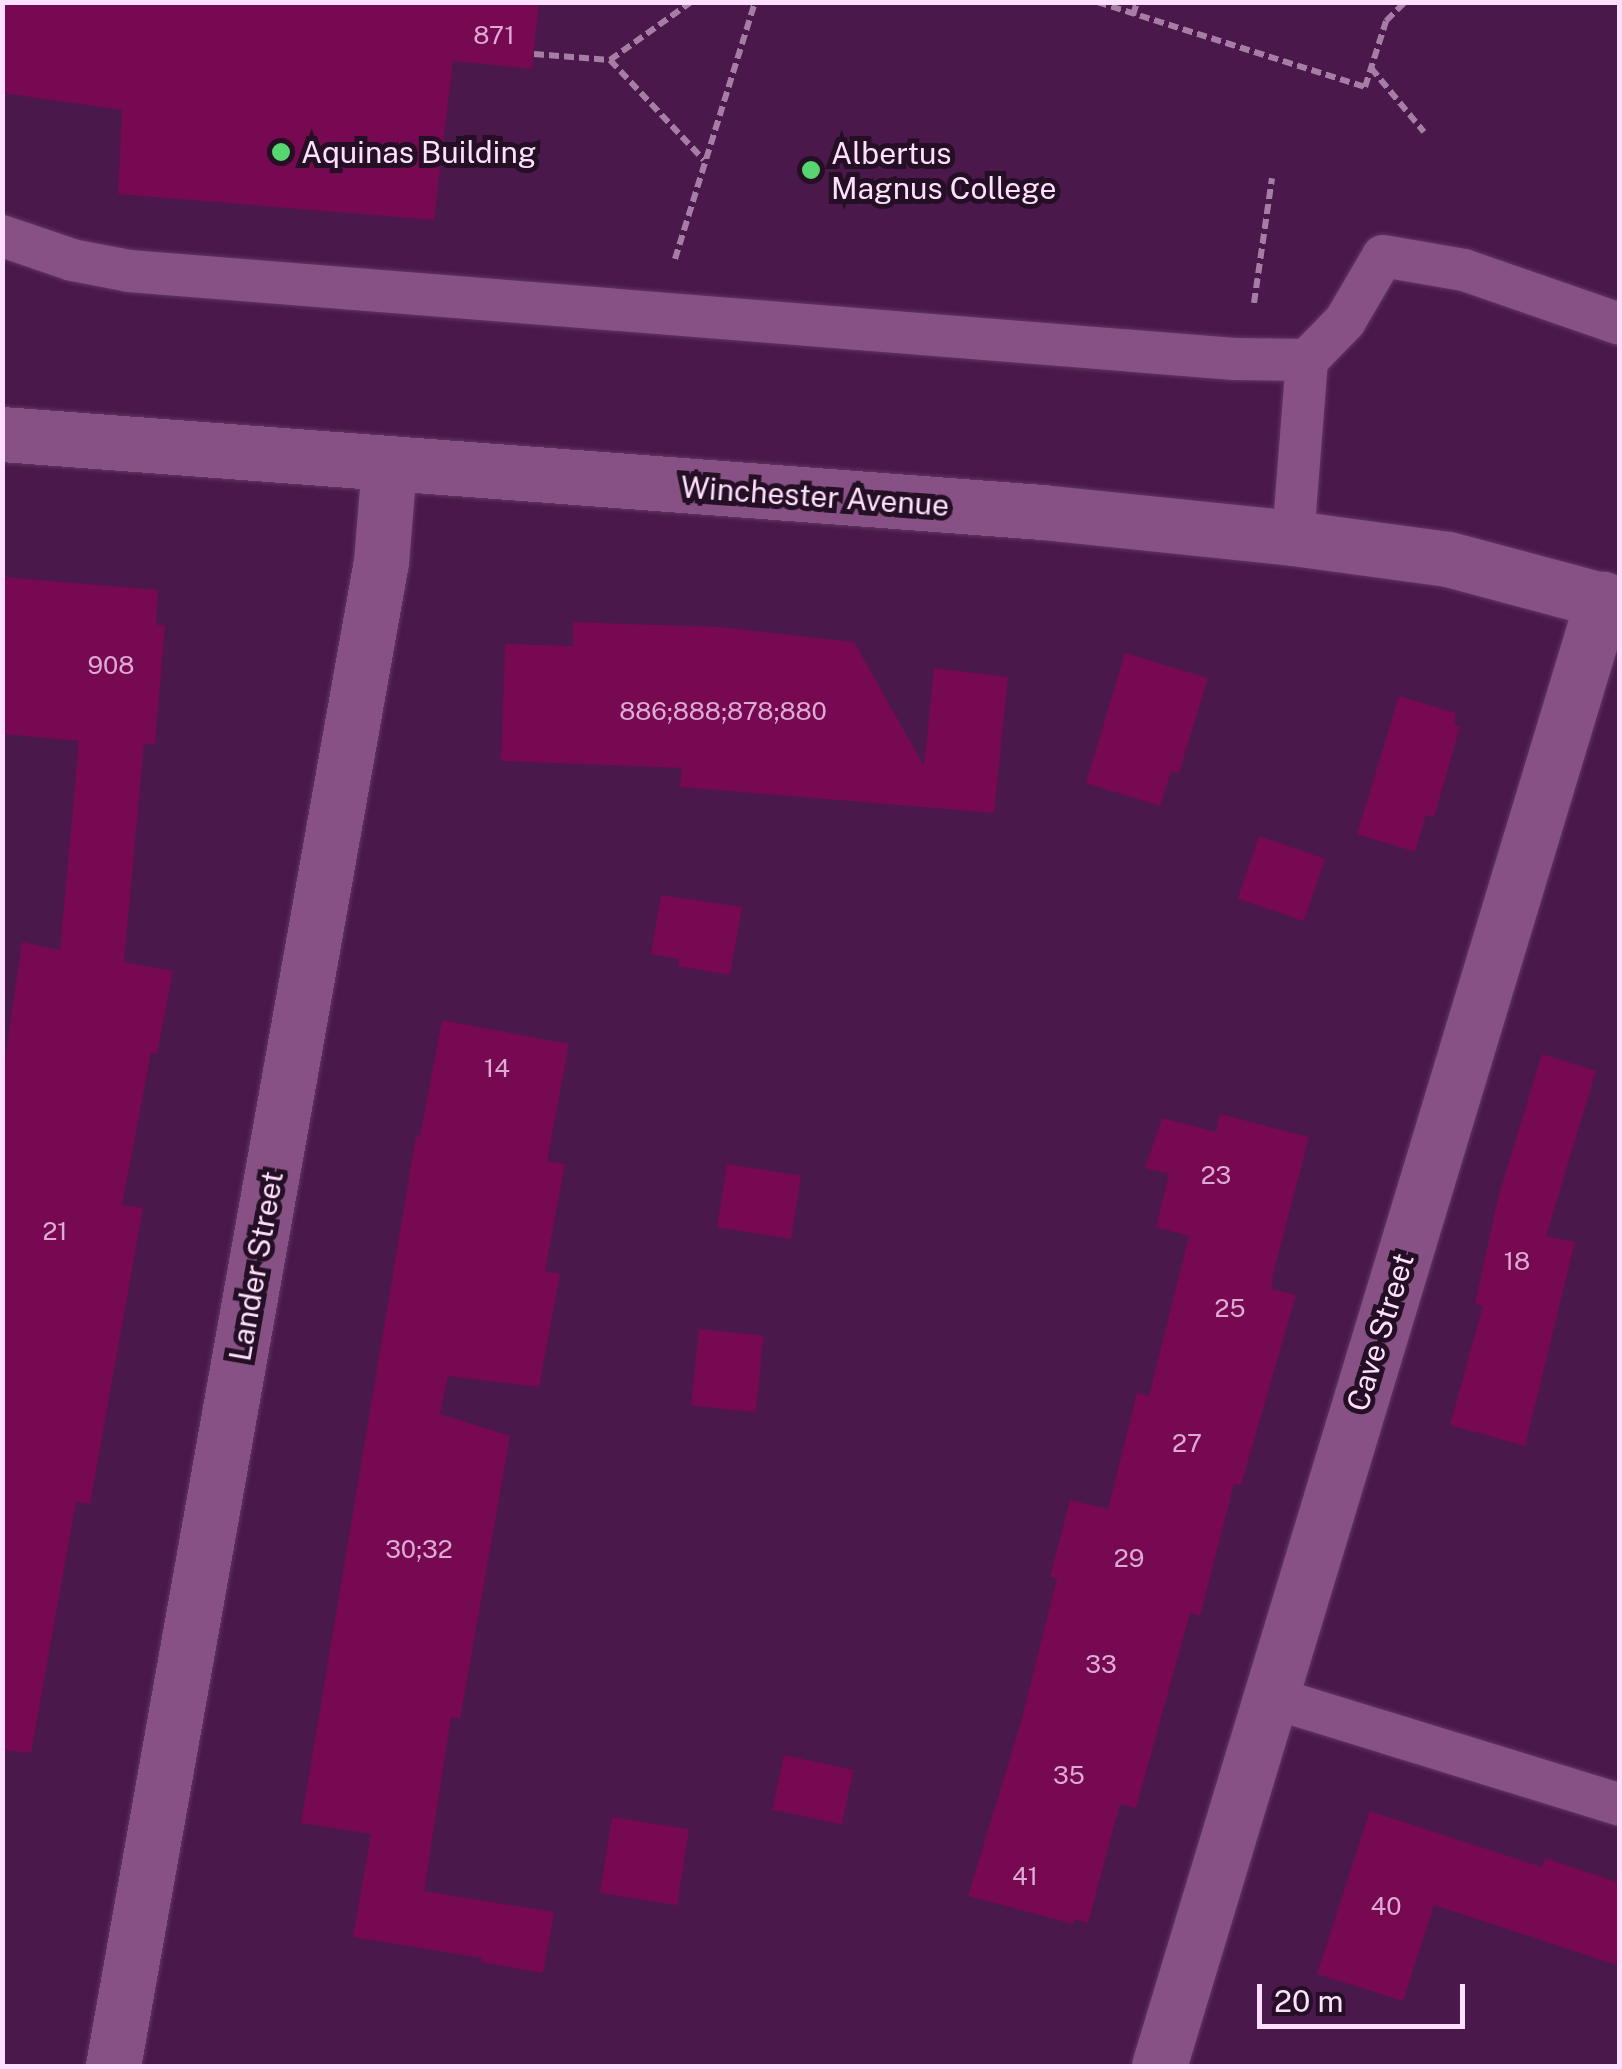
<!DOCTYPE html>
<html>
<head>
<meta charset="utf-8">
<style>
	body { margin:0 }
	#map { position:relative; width:1622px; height:2069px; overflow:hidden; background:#4a184a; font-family:"Public Sans",sans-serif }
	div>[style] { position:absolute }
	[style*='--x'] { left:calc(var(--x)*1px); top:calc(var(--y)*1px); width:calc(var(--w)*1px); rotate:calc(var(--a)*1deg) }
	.building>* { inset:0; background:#760951; transform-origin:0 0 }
	.path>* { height:6px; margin-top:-3px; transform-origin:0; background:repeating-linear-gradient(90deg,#a57da5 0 10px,transparent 0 15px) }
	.roads { filter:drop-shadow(0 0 2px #603661) drop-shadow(0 0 2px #603661) }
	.service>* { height:42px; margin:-21px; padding:0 21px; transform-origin:21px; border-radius:21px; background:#875186 }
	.minor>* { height:55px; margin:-27.5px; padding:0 27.5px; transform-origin:27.5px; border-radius:27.5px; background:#875186 }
	.tertiary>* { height:55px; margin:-27.5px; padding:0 27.5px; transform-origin:27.5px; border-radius:27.5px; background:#875186 }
	.dots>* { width:28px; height:28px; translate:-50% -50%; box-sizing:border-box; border:5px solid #240f24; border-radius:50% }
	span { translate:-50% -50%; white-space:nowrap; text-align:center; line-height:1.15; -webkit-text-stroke:10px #240f24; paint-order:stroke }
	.number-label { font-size:25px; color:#dcaad2 }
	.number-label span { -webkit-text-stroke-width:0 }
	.poi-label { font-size:30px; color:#fedffd }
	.left { translate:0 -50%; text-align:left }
	.street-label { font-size:30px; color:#fedffd }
	.frame { position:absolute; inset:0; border:5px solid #fedffd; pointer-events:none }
	.scale { position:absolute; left:1257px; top:1984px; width:208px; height:45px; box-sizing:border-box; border:5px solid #fedffd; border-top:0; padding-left:12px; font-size:30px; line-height:35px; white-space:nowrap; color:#fedffd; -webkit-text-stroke:8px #240f24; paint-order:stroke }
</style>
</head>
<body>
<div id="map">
	<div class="building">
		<div style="clip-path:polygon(2px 2px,539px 2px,532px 69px,453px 61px,434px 220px,118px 194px,122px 110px,2px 93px)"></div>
		<div style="clip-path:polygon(2px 577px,158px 590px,156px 625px,165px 625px,155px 744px,144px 744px,124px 962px,173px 971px,157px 1054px,151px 1053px,122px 1205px,143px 1208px,90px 1504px,76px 1502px,31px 1753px,2px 1750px,2px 1079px,22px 942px,60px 950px,79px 741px,2px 734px)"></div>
		<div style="clip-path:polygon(573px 622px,719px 627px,854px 642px,924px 766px,934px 668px,1008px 677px,994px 813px,680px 787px,682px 768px,501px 761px,505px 644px,573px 646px)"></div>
		<div style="clip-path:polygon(1125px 653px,1208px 678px,1179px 773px,1171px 771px,1160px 806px,1086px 783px)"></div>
		<div style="clip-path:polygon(1399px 696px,1456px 713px,1454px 725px,1460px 727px,1434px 817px,1426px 815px,1415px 852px,1357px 834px)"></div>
		<div style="left:1259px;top:836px;width:70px;height:66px;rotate:19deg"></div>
		<div style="clip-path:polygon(661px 895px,742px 907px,730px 975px,678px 966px,679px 959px,651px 954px)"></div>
		<div style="clip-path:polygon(442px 1020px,569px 1044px,547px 1161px,565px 1164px,545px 1271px,560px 1274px,539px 1387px,448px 1376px,440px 1414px,510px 1436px,460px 1719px,451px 1717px,424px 1891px,554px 1912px,543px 1973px,481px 1962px,482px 1958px,353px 1937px,371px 1834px,301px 1823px,416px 1136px,420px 1137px)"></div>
		<div style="clip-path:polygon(1542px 1054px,1596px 1071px,1546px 1236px,1575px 1242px,1525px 1446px,1450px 1425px,1483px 1306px,1475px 1304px,1498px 1198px)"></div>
		<div style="clip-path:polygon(1220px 1114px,1309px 1137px,1272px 1278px,1272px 1289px,1296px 1295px,1241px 1485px,1234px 1484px,1200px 1616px,1190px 1613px,1136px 1808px,1120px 1804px,1088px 1923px,1075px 1919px,1073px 1924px,968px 1896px,1021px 1722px,1057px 1578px,1050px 1577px,1070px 1500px,1108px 1509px,1137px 1393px,1149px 1396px,1189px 1236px,1156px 1227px,1169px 1174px,1145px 1168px,1162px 1118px,1216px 1132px)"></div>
		<div style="left:727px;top:1164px;width:75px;height:64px;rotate:9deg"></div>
		<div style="left:699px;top:1329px;width:65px;height:77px;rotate:6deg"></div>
		<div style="left:784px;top:1755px;width:71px;height:56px;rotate:12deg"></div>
		<div style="clip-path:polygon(1370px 1811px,1542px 1867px,1545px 1858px,1620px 1883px,1620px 1966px,1434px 1905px,1403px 2001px,1317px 1974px)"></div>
		<div style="left:612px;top:1817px;width:78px;height:77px;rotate:9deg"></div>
	</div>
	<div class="path">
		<div style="--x:1097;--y:2;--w:281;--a:17.6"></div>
		<div style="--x:1365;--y:87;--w:69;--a:-72.3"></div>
		<div style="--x:1386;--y:21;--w:27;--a:-45"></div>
		<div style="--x:1133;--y:15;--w:14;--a:-73"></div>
		<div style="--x:534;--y:54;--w:76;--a:4.5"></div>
		<div style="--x:610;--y:60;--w:137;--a:46.8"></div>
		<div style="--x:610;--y:60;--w:100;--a:-35.6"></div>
		<div style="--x:1371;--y:68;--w:83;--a:50.4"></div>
		<div style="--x:675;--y:259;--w:269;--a:-72.7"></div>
		<div style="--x:1254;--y:303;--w:126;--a:-81.8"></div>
	</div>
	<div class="roads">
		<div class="service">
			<div style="--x:2;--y:236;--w:74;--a:18.9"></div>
			<div style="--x:72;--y:260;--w:58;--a:10.9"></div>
			<div style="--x:129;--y:271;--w:1109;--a:4.55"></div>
			<div style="--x:1235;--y:359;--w:72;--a:0.8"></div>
			<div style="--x:1307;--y:360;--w:54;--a:-45.7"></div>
			<div style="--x:1345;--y:321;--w:75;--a:-59.7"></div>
			<div style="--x:1383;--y:256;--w:82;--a:9.8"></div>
			<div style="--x:1464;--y:270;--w:165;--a:19.1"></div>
			<div style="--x:1293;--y:538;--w:179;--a:-85.5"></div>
			<div style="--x:1270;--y:1697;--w:366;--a:17.1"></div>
		</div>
		<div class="minor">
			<div style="--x:113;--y:2066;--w:1528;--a:-79.9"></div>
			<div style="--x:381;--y:562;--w:98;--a:-85.3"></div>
			<div style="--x:1159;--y:2066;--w:1533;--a:-73.16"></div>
		</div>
		<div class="tertiary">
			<div style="--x:2;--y:434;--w:1043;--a:4.29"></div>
			<div style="--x:1042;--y:512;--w:252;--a:5.9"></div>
			<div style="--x:1293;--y:538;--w:156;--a:7.7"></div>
			<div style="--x:1448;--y:559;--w:178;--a:15"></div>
		</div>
	</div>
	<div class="dots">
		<div style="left:281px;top:152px;background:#57d570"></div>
		<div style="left:811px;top:170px;background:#57d570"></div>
	</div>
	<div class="number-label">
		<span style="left:494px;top:35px">871</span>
		<span style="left:111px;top:665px">908</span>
		<span style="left:723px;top:711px">886;888;878;880</span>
		<span style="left:497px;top:1068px">14</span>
		<span style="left:1216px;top:1175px">23</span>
		<span style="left:55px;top:1231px">21</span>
		<span style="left:1517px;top:1261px">18</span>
		<span style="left:1230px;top:1308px">25</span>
		<span style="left:1187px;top:1443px">27</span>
		<span style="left:419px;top:1549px">30;32</span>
		<span style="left:1129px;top:1558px">29</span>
		<span style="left:1101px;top:1664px">33</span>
		<span style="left:1069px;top:1775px">35</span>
		<span style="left:1025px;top:1876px">41</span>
		<span style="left:1386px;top:1906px">40</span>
	</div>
	<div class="poi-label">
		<span class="left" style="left:301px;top:152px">Aquinas Building</span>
		<span class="left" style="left:831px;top:170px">Albertus<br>Magnus College</span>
	</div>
	<div class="street-label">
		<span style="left:815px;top:496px;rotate:4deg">Winchester Avenue</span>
		<span style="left:256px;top:1266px;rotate:-80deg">Lander Street</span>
		<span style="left:1380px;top:1332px;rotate:-73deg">Cave Street</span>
	</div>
	<div class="frame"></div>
	<div class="scale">20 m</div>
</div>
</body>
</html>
